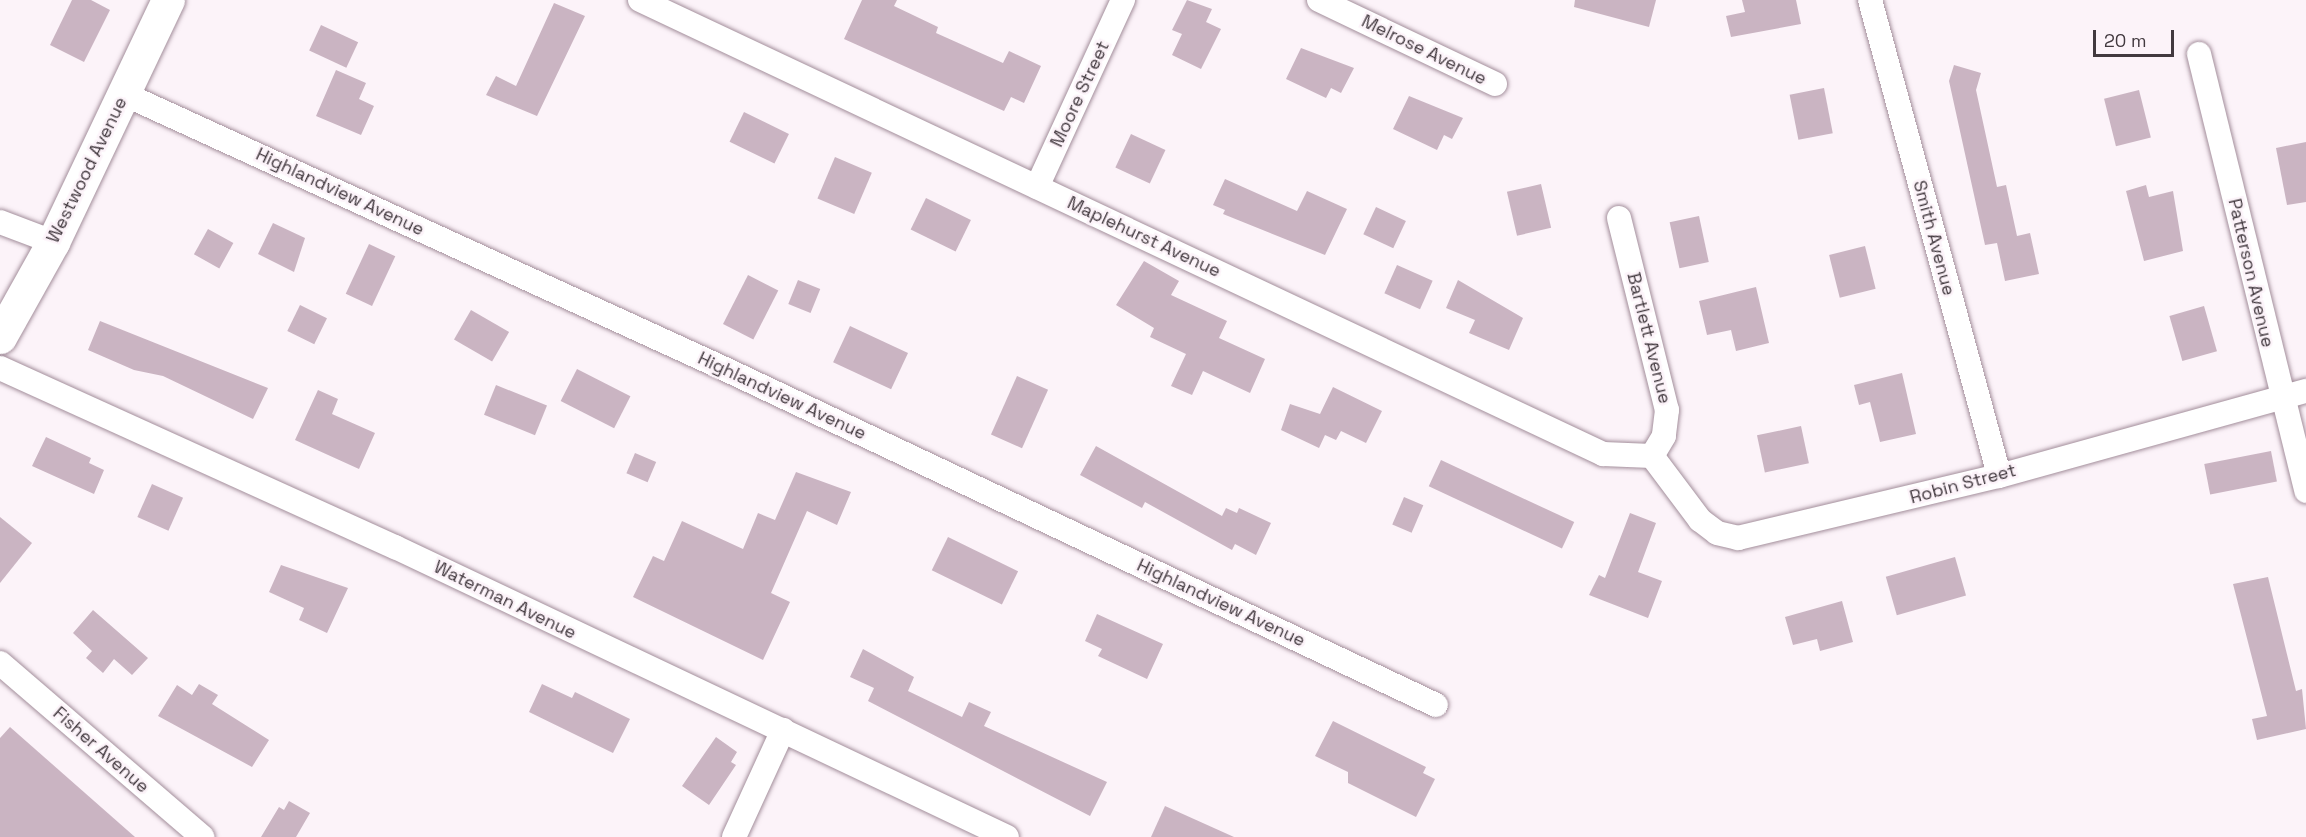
<!DOCTYPE html>
<html>
<head>
<meta charset="utf-8">
<style>
	body { margin:0 }
	#map { position:relative; width:2306px; height:837px; overflow:hidden; background:#fcf3f9; font-family:"Space Grotesk",sans-serif }
	div>[style] { position:absolute }
	[style*='--x'] { left:calc(var(--x)*1px); top:calc(var(--y)*1px); width:calc(var(--w)*1px); rotate:calc(var(--a)*1deg) }
	.building>* { inset:0; background:#cab4c2; transform-origin:0 0 }
	.roads { filter:drop-shadow(0 0 2px #a38e9b) drop-shadow(0 0 2px #a38e9b) }
	.street>* { height:24px; margin:-12px; padding:0 12px; transform-origin:12px; border-radius:12px; background:#fff }
	.secondary>* { height:33px; margin:-16.5px; padding:0 16.5px; transform-origin:16.5px; border-radius:16.5px; background:#fff }
	span { translate:-50% -50%; white-space:nowrap; text-align:center; line-height:1.15; -webkit-text-stroke:5px #fcf3f9; paint-order:stroke }
	.street-label { font-size:18px; color:#42393f }
	.scale { position:absolute; left:2093px; top:30px; width:81px; height:27px; box-sizing:border-box; border:3px solid #42393f; border-top:0; padding-left:8px; font-size:18px; line-height:21px; white-space:nowrap; color:#42393f; -webkit-text-stroke:4px #fcf3f9; paint-order:stroke }
</style>
</head>
<body>
<div id="map">
	<div class="building">
		<div style="clip-path:polygon(72px 0,91px 0,110px 10px,84px 62px,50px 45px)"></div>
		<div style="clip-path:polygon(862px 0,897px 0,894px 6px,938px 27px,936px 33px,1003px 63px,1009px 51px,1041px 66px,1024px 103px,1011px 97px,1004px 111px,844px 39px)"></div>
		<div style="clip-path:polygon(1187px 0,1212px 9px,1206px 22px,1221px 29px,1201px 69px,1172px 55px,1182px 34px,1172px 30px)"></div>
		<div style="clip-path:polygon(1575px 0,1656px 0,1649px 27px,1574px 7px)"></div>
		<div style="clip-path:polygon(1742px 0,1796px 0,1801px 24px,1731px 37px,1726px 16px,1745px 12px)"></div>
		<div style="clip-path:polygon(554px 3px,585px 16px,537px 116px,486px 95px,496px 76px,516px 86px)"></div>
		<div style="left:321px;top:25px;width:41px;height:28px;rotate:25deg"></div>
		<div style="clip-path:polygon(1301px 48px,1354px 68px,1341px 93px,1331px 88px,1326px 98px,1286px 79px)"></div>
		<div style="clip-path:polygon(1954px 65px,1981px 73px,1976px 90px,1997px 187px,2006px 185px,2017px 236px,2030px 233px,2039px 274px,2005px 281px,1997px 243px,1985px 245px,1949px 81px)"></div>
		<div style="clip-path:polygon(336px 70px,366px 83px,359px 99px,374px 106px,361px 135px,316px 116px)"></div>
		<div style="left:1824px;top:88px;width:46px;height:35px;rotate:79deg"></div>
		<div style="left:2139px;top:90px;width:49px;height:36px;rotate:76deg"></div>
		<div style="clip-path:polygon(1409px 96px,1463px 118px,1452px 139px,1444px 135px,1437px 150px,1393px 129px)"></div>
		<div style="left:744px;top:112px;width:50px;height:33px;rotate:26deg"></div>
		<div style="left:1131px;top:134px;width:38px;height:37px;rotate:25deg"></div>
		<div style="clip-path:polygon(2306px 142px,2306px 202px,2287px 205px,2276px 148px)"></div>
		<div style="left:835px;top:157px;width:40px;height:45px;rotate:23deg"></div>
		<div style="clip-path:polygon(1225px 179px,1297px 211px,1307px 191px,1347px 209px,1325px 255px,1223px 214px,1225px 210px,1213px 205px)"></div>
		<div style="left:1541px;top:184px;width:45px;height:35px;rotate:77deg"></div>
		<div style="clip-path:polygon(2146px 185px,2149px 197px,2173px 191px,2183px 251px,2144px 261px,2126px 191px)"></div>
		<div style="left:926px;top:198px;width:50px;height:35px;rotate:26deg"></div>
		<div style="left:1376px;top:207px;width:33px;height:30px;rotate:25deg"></div>
		<div style="left:1699px;top:216px;width:47px;height:30px;rotate:78deg"></div>
		<div style="clip-path:polygon(273px 223px,305px 238px,294px 272px,258px 254px)"></div>
		<div style="left:208px;top:229px;width:29px;height:29px;rotate:29deg"></div>
		<div style="left:369px;top:244px;width:29px;height:55px;rotate:25deg"></div>
		<div style="left:1865px;top:246px;width:44px;height:37px;rotate:76deg"></div>
		<div style="clip-path:polygon(1144px 261px,1179px 281px,1171px 295px,1227px 321px,1219px 338px,1265px 359px,1250px 393px,1203px 371px,1192px 395px,1171px 386px,1186px 354px,1150px 337px,1154px 328px,1116px 305px)"></div>
		<div style="left:1397px;top:265px;width:39px;height:31px;rotate:24deg"></div>
		<div style="left:748px;top:275px;width:34px;height:55px;rotate:27deg"></div>
		<div style="left:798px;top:280px;width:24px;height:26px;rotate:22deg"></div>
		<div style="clip-path:polygon(1458px 280px,1523px 318px,1509px 350px,1469px 333px,1475px 320px,1446px 308px)"></div>
		<div style="clip-path:polygon(1756px 287px,1769px 343px,1736px 351px,1731px 330px,1707px 335px,1699px 301px)"></div>
		<div style="left:300px;top:305px;width:30px;height:29px;rotate:26deg"></div>
		<div style="left:2204px;top:306px;width:47px;height:36px;rotate:74deg"></div>
		<div style="left:471px;top:310px;width:44px;height:34px;rotate:30deg"></div>
		<div style="clip-path:polygon(100px 321px,268px 388px,253px 419px,163px 376px,134px 370px,88px 350px)"></div>
		<div style="left:850px;top:326px;width:64px;height:40px;rotate:25deg"></div>
		<div style="left:577px;top:369px;width:60px;height:36px;rotate:27deg"></div>
		<div style="clip-path:polygon(1902px 373px,1916px 434px,1880px 442px,1870px 402px,1859px 405px,1854px 385px)"></div>
		<div style="left:1017px;top:376px;width:34px;height:64px;rotate:24deg"></div>
		<div style="left:496px;top:385px;width:55px;height:32px;rotate:22deg"></div>
		<div style="clip-path:polygon(1333px 387px,1382px 411px,1366px 443px,1341px 431px,1336px 440px,1325px 435px,1319px 448px,1281px 430px,1290px 404px,1320px 414px)"></div>
		<div style="clip-path:polygon(318px 390px,338px 399px,332px 414px,375px 433px,359px 469px,295px 440px)"></div>
		<div style="left:1801px;top:426px;width:38px;height:45px;rotate:78deg"></div>
		<div style="clip-path:polygon(46px 437px,91px 458px,89px 463px,104px 470px,94px 494px,32px 466px)"></div>
		<div style="clip-path:polygon(1096px 446px,1222px 516px,1226px 508px,1237px 513px,1239px 508px,1271px 523px,1256px 555px,1235px 544px,1232px 550px,1145px 502px,1142px 508px,1080px 475px)"></div>
		<div style="left:2271px;top:451px;width:31px;height:68px;rotate:79deg"></div>
		<div style="left:635px;top:453px;width:23px;height:22px;rotate:23deg"></div>
		<div style="left:1441px;top:460px;width:147px;height:29px;rotate:25deg"></div>
		<div style="clip-path:polygon(796px 472px,851px 492px,837px 525px,807px 511px,771px 593px,790px 602px,763px 660px,633px 597px,653px 556px,664px 561px,682px 521px,743px 549px,758px 513px,775px 520px)"></div>
		<div style="left:152px;top:484px;width:34px;height:36px;rotate:24deg"></div>
		<div style="left:1404px;top:497px;width:21px;height:30px;rotate:23deg"></div>
		<div style="clip-path:polygon(1630px 513px,1656px 523px,1638px 572px,1662px 581px,1648px 618px,1589px 595px,1599px 575px,1605px 578px)"></div>
		<div style="clip-path:polygon(0 517px,32px 543px,0 583px)"></div>
		<div style="left:948px;top:537px;width:78px;height:37px;rotate:26deg"></div>
		<div style="left:1955px;top:557px;width:40px;height:72px;rotate:74deg"></div>
		<div style="clip-path:polygon(281px 565px,348px 588px,327px 633px,299px 620px,304px 608px,269px 592px)"></div>
		<div style="clip-path:polygon(2268px 577px,2296px 691px,2302px 689px,2306px 729px,2257px 740px,2252px 719px,2267px 716px,2233px 584px)"></div>
		<div style="clip-path:polygon(1842px 601px,1853px 642px,1820px 651px,1817px 639px,1793px 645px,1785px 617px)"></div>
		<div style="clip-path:polygon(93px 610px,148px 658px,132px 675px,114px 659px,103px 673px,86px 658px,92px 651px,73px 633px)"></div>
		<div style="clip-path:polygon(1097px 614px,1163px 644px,1147px 679px,1098px 656px,1102px 649px,1085px 641px)"></div>
		<div style="clip-path:polygon(863px 649px,914px 677px,908px 691px,962px 717px,969px 702px,991px 712px,984px 726px,1107px 782px,1090px 816px,868px 701px,874px 688px,850px 677px)"></div>
		<div style="clip-path:polygon(199px 684px,218px 695px,212px 704px,269px 740px,252px 767px,158px 716px,177px 685px,192px 695px)"></div>
		<div style="clip-path:polygon(542px 684px,572px 698px,575px 692px,630px 719px,613px 753px,529px 712px)"></div>
		<div style="clip-path:polygon(1333px 721px,1426px 767px,1423px 773px,1435px 779px,1416px 817px,1348px 783px,1348px 772px,1315px 756px)"></div>
		<div style="clip-path:polygon(10px 727px,135px 837px,0 837px,0 738px)"></div>
		<div style="clip-path:polygon(716px 737px,737px 752px,731px 762px,736px 765px,709px 805px,682px 786px)"></div>
		<div style="clip-path:polygon(289px 801px,310px 813px,296px 837px,261px 837px,279px 807px,284px 810px)"></div>
		<div style="clip-path:polygon(1165px 806px,1234px 837px,1151px 837px)"></div>
	</div>
	<div class="roads">
		<div class="street">
			<div style="--x:640;--y:0;--w:1065;--a:25.24"></div>
			<div style="--x:1603;--y:454;--w:49;--a:2.3"></div>
			<div style="--x:1319;--y:0;--w:195;--a:25.5"></div>
			<div style="--x:1870;--y:0;--w:493;--a:74.8"></div>
			<div style="--x:2199;--y:54;--w:450;--a:76.2"></div>
			<div style="--x:124;--y:94;--w:663;--a:24.59"></div>
			<div style="--x:727;--y:370;--w:784;--a:25.29"></div>
			<div style="--x:1037;--y:187;--w:206;--a:-65.3"></div>
			<div style="--x:1619;--y:218;--w:198;--a:76"></div>
			<div style="--x:1667;--y:410;--w:26;--a:97"></div>
			<div style="--x:1664;--y:436;--w:23;--a:121"></div>
			<div style="--x:0;--y:222;--w:57;--a:20.7"></div>
			<div style="--x:0;--y:368;--w:434;--a:24.4"></div>
			<div style="--x:395;--y:547;--w:677;--a:25.35"></div>
			<div style="--x:1652;--y:456;--w:80;--a:53.1"></div>
			<div style="--x:1700;--y:520;--w:21;--a:37"></div>
			<div style="--x:1717;--y:533;--w:22;--a:13"></div>
			<div style="--x:1738;--y:538;--w:268;--a:-13.4"></div>
			<div style="--x:1999;--y:476;--w:319;--a:-15.5"></div>
			<div style="--x:0;--y:663;--w:267;--a:40.7"></div>
			<div style="--x:734;--y:837;--w:118;--a:-65.4"></div>
		</div>
		<div class="secondary">
			<div style="--x:0;--y:337;--w:109;--a:-60.8"></div>
			<div style="--x:53;--y:242;--w:268;--a:-64.6"></div>
		</div>
	</div>
	<div class="street-label">
		<span style="left:1424px;top:50px;rotate:26deg">Melrose Avenue</span>
		<span style="left:1080px;top:94px;rotate:-65deg">Moore Street</span>
		<span style="left:87px;top:170px;rotate:-64deg">Westwood Avenue</span>
		<span style="left:340px;top:192px;rotate:25deg">Highlandview Avenue</span>
		<span style="left:1144px;top:237px;rotate:25deg">Maplehurst Avenue</span>
		<span style="left:1934px;top:238px;rotate:75deg">Smith Avenue</span>
		<span style="left:2251px;top:273px;rotate:77deg">Patterson Avenue</span>
		<span style="left:1649px;top:338px;rotate:76deg">Bartlett Avenue</span>
		<span style="left:782px;top:396px;rotate:25deg">Highlandview Avenue</span>
		<span style="left:1963px;top:484px;rotate:-15deg">Robin Street</span>
		<span style="left:505px;top:600px;rotate:26deg">Waterman Avenue</span>
		<span style="left:1221px;top:603px;rotate:25deg">Highlandview Avenue</span>
		<span style="left:101px;top:750px;rotate:41deg">Fisher Avenue</span>
	</div>
	<div class="scale">20 m</div>
</div>
</body>
</html>
